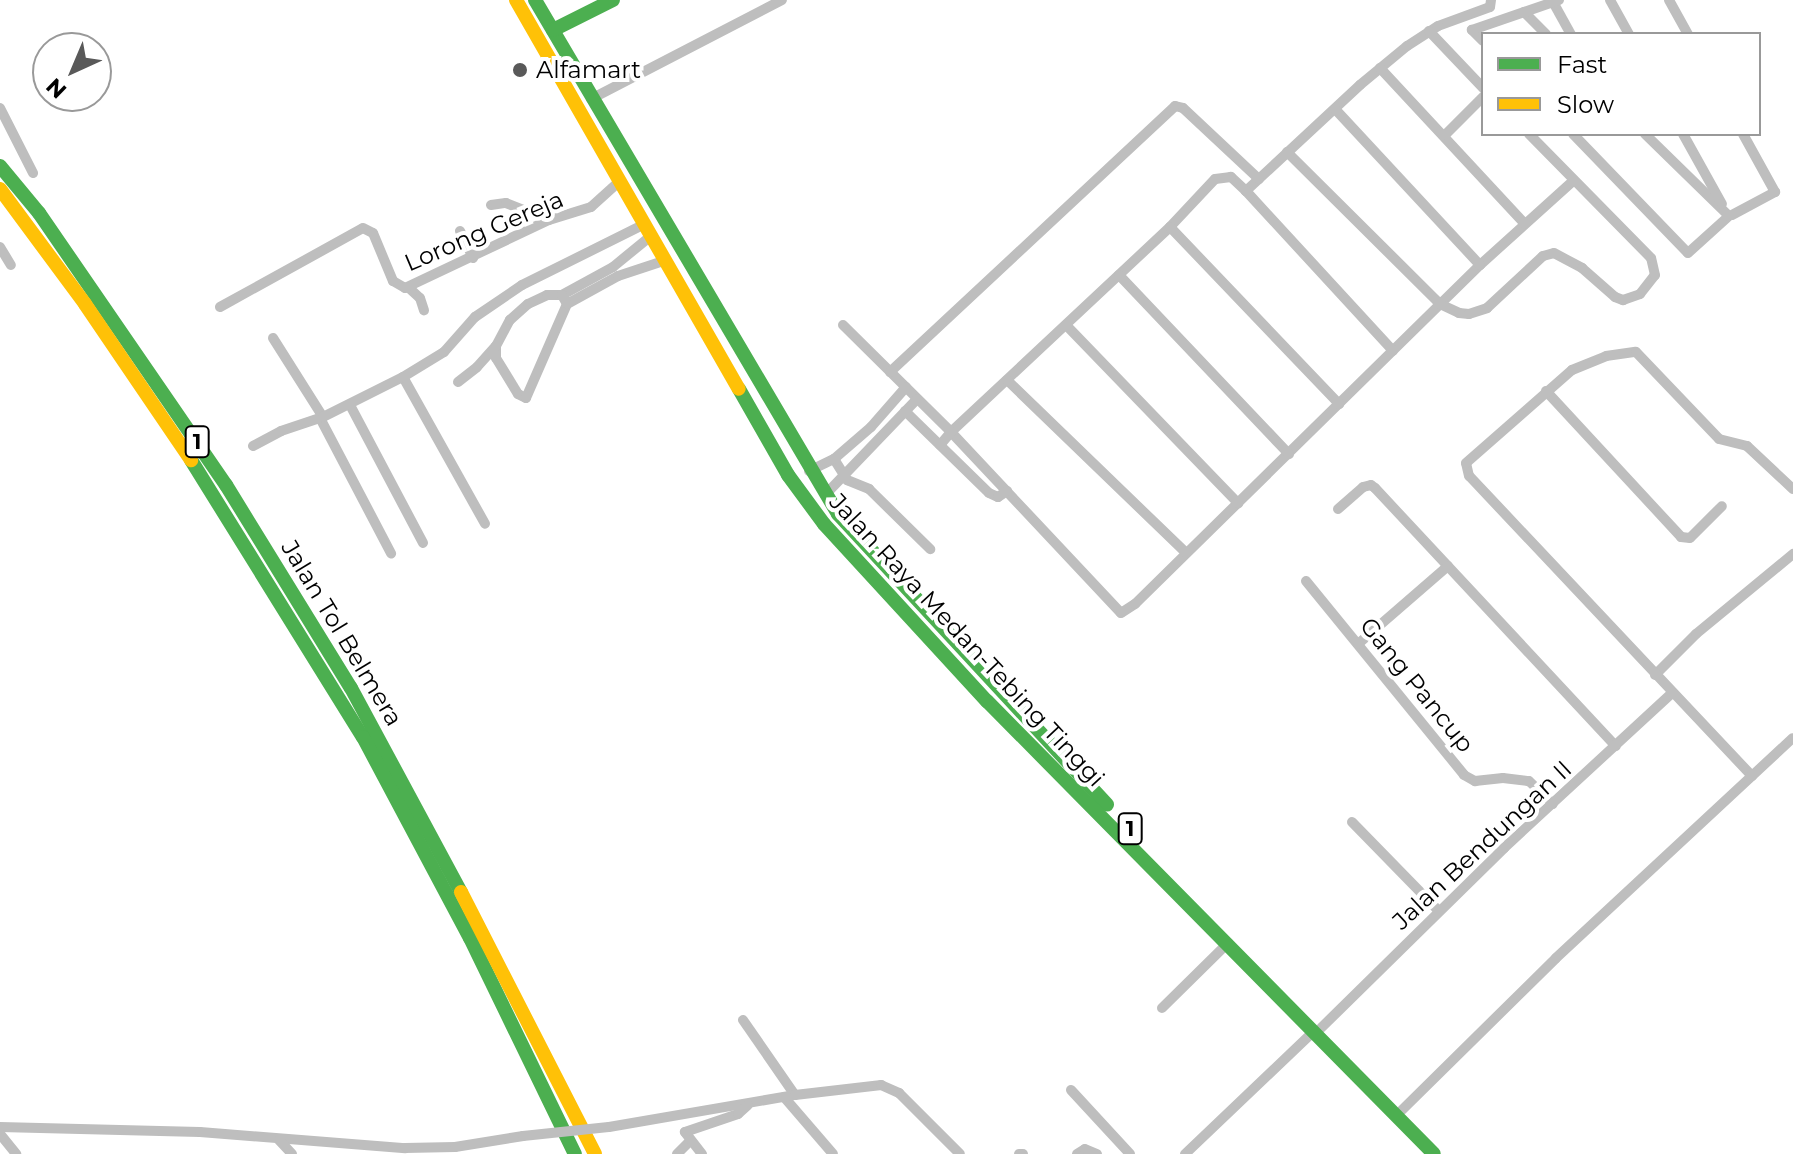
<!DOCTYPE html>
<html>
<head>
<meta charset="utf-8">
<style>
	body { margin:0 }
	#map { position:relative; width:1793px; height:1154px; overflow:hidden; background:#fff; font-family:Montserrat,sans-serif }
	div>[style] { position:absolute }
	[style*='--x'] { left:calc(var(--x)*1px); top:calc(var(--y)*1px); width:calc(var(--w)*1px); rotate:calc(var(--a)*1deg) }
	.street>* { height:10px; margin:-5px; padding:0 5px; transform-origin:5px; border-radius:5px; background:#bebebe }
	.fast>* { height:14px; margin:-7px; padding:0 7px; transform-origin:7px; border-radius:7px; background:#4caf50 }
	.slow>* { height:14px; margin:-7px; padding:0 7px; transform-origin:7px; border-radius:7px; background:#ffc107 }
	.street-bridge>* { height:10px; margin:-5px; padding:0 5px; transform-origin:5px; border-radius:5px; background:#bebebe }
	.dots>* { width:22px; height:22px; translate:-50% -50%; box-sizing:border-box; border:4px solid #fff; border-radius:50% }
	span { translate:-50% -50%; white-space:nowrap; text-align:center; line-height:1.15; -webkit-text-stroke:8px #fff; paint-order:stroke }
	.shield-label span { padding:2px 6px; background:#fff; border:2px solid; border-radius:6px; -webkit-text-stroke-width:0 }
	.shield-label { font-size:22px; color:#000; font-weight:700 }
	.poi-label { font-size:24px; color:#000 }
	.left { translate:0 -50%; text-align:left }
	.street-label { font-size:24px; color:#000 }
	.legend { position:absolute; left:1481px; top:32px; width:280px; height:104px; box-sizing:border-box; background:#fff; border:2px solid #999; margin:0; padding:10px 14px; list-style:none; font-size:24px; color:#000 }
	.legend li { display:flex; align-items:center; gap:16px; height:40px }
	.legend b { width:40px; border:2px solid #999 }
	.north { position:absolute; left:32px; top:32px; width:80px; height:80px; box-sizing:border-box; background:#fff; border:2px solid #999; border-radius:50%; rotate:224deg; font-size:22px; font-weight:700; line-height:32px; text-align:center; color:#000 }
	.north::after { content:''; display:block; margin:auto; width:28px; height:36px; background:#595959; clip-path:polygon(50% 0,100% 100%,50% 72%,0 100%) }
</style>
</head>
<body>
<div id="map">
	<div class="street">
		<div style="--x:1491;--y:0;--w:7;--a:98"></div>
		<div style="--x:1490;--y:7;--w:55;--a:159.9"></div>
		<div style="--x:1438;--y:26;--w:37;--a:147"></div>
		<div style="--x:1407;--y:46;--w:61;--a:140.3"></div>
		<div style="--x:1360;--y:85;--w:156;--a:137.1"></div>
		<div style="--x:1246;--y:191;--w:21;--a:-137"></div>
		<div style="--x:1231;--y:177;--w:16;--a:173"></div>
		<div style="--x:1215;--y:179;--w:66;--a:133.2"></div>
		<div style="--x:1170;--y:227;--w:300;--a:136.9"></div>
		<div style="--x:951;--y:432;--w:248;--a:46.8"></div>
		<div style="--x:1121;--y:613;--w:17;--a:-33"></div>
		<div style="--x:1135;--y:604;--w:484;--a:-44.5"></div>
		<div style="--x:1480;--y:265;--w:125;--a:-42.1"></div>
		<div style="--x:1610;--y:0;--w:39;--a:61"></div>
		<div style="--x:1669;--y:0;--w:39;--a:61"></div>
		<div style="--x:1553;--y:2;--w:37;--a:61"></div>
		<div style="--x:1524;--y:12;--w:31;--a:45"></div>
		<div style="--x:1429;--y:31;--w:79;--a:46.5"></div>
		<div style="--x:1483;--y:41;--w:16;--a:-135"></div>
		<div style="--x:1472;--y:30;--w:92;--a:-19"></div>
		<div style="--x:1380;--y:68;--w:212;--a:47.1"></div>
		<div style="--x:591;--y:99;--w:215;--a:-27.4"></div>
		<div style="--x:0;--y:108;--w:73;--a:63.1"></div>
		<div style="--x:1335;--y:109;--w:213;--a:47.1"></div>
		<div style="--x:1573;--y:134;--w:165;--a:46"></div>
		<div style="--x:1688;--y:253;--w:55;--a:-42.1"></div>
		<div style="--x:1645;--y:134;--w:117;--a:44.3"></div>
		<div style="--x:1683;--y:134;--w:80;--a:60.9"></div>
		<div style="--x:1445;--y:135;--w:54;--a:-45"></div>
		<div style="--x:1287;--y:152;--w:216;--a:44.8"></div>
		<div style="--x:1440;--y:304;--w:21;--a:25"></div>
		<div style="--x:1459;--y:313;--w:10;--a:6"></div>
		<div style="--x:1469;--y:314;--w:19;--a:-18"></div>
		<div style="--x:1487;--y:308;--w:76;--a:-42.9"></div>
		<div style="--x:1543;--y:256;--w:11;--a:-15"></div>
		<div style="--x:1554;--y:253;--w:32;--a:28"></div>
		<div style="--x:1582;--y:268;--w:44;--a:41.3"></div>
		<div style="--x:1615;--y:297;--w:9;--a:21"></div>
		<div style="--x:1623;--y:300;--w:18;--a:-19"></div>
		<div style="--x:1640;--y:294;--w:24;--a:-52"></div>
		<div style="--x:1655;--y:275;--w:17;--a:-103"></div>
		<div style="--x:1651;--y:258;--w:174;--a:-134.5"></div>
		<div style="--x:1246;--y:191;--w:217;--a:47.4"></div>
		<div style="--x:491;--y:205;--w:15;--a:-8"></div>
		<div style="--x:506;--y:203;--w:46;--a:21.6"></div>
		<div style="--x:1732;--y:215;--w:49;--a:-28.1"></div>
		<div style="--x:1775;--y:192;--w:66;--a:-118.9"></div>
		<div style="--x:1170;--y:227;--w:245;--a:46.3"></div>
		<div style="--x:460;--y:231;--w:30;--a:64"></div>
		<div style="--x:0;--y:247;--w:21;--a:59"></div>
		<div style="--x:1119;--y:275;--w:247;--a:46.5"></div>
		<div style="--x:408;--y:287;--w:16;--a:43"></div>
		<div style="--x:420;--y:298;--w:13;--a:72"></div>
		<div style="--x:562;--y:295;--w:58;--a:-28.8"></div>
		<div style="--x:613;--y:267;--w:50;--a:-39.4"></div>
		<div style="--x:220;--y:307;--w:163;--a:-28.9"></div>
		<div style="--x:363;--y:228;--w:11;--a:27"></div>
		<div style="--x:373;--y:233;--w:52;--a:67.4"></div>
		<div style="--x:393;--y:281;--w:14;--a:30"></div>
		<div style="--x:405;--y:288;--w:159;--a:-25.3"></div>
		<div style="--x:549;--y:220;--w:44;--a:-17.2"></div>
		<div style="--x:591;--y:207;--w:38;--a:-42"></div>
		<div style="--x:843;--y:325;--w:152;--a:44.7"></div>
		<div style="--x:951;--y:432;--w:17;--a:130"></div>
		<div style="--x:1066;--y:325;--w:248;--a:46"></div>
		<div style="--x:273;--y:338;--w:93;--a:57.7"></div>
		<div style="--x:496;--y:346;--w:12;--a:90"></div>
		<div style="--x:496;--y:358;--w:42;--a:58.6"></div>
		<div style="--x:518;--y:394;--w:9;--a:27"></div>
		<div style="--x:526;--y:398;--w:103;--a:-66.4"></div>
		<div style="--x:567;--y:304;--w:58;--a:-28.8"></div>
		<div style="--x:618;--y:276;--w:51;--a:-18.4"></div>
		<div style="--x:890;--y:372;--w:390;--a:-43"></div>
		<div style="--x:1175;--y:106;--w:8;--a:14"></div>
		<div style="--x:1183;--y:108;--w:104;--a:43.1"></div>
		<div style="--x:403;--y:377;--w:168;--a:60.8"></div>
		<div style="--x:1007;--y:380;--w:249;--a:44"></div>
		<div style="--x:458;--y:382;--w:24;--a:-38"></div>
		<div style="--x:477;--y:367;--w:28;--a:-48"></div>
		<div style="--x:496;--y:346;--w:30;--a:-62"></div>
		<div style="--x:510;--y:320;--w:24;--a:-42"></div>
		<div style="--x:528;--y:304;--w:21;--a:-25"></div>
		<div style="--x:547;--y:295;--w:15;--a:0"></div>
		<div style="--x:562;--y:295;--w:10;--a:61"></div>
		<div style="--x:1546;--y:391;--w:199;--a:47.2"></div>
		<div style="--x:1681;--y:537;--w:9;--a:6"></div>
		<div style="--x:1690;--y:538;--w:45;--a:-45"></div>
		<div style="--x:350;--y:405;--w:156;--a:62.1"></div>
		<div style="--x:905;--y:411;--w:117;--a:44.3"></div>
		<div style="--x:989;--y:493;--w:10;--a:24"></div>
		<div style="--x:998;--y:497;--w:11;--a:-34"></div>
		<div style="--x:320;--y:418;--w:153;--a:62.3"></div>
		<div style="--x:253;--y:446;--w:32;--a:-28"></div>
		<div style="--x:281;--y:431;--w:44;--a:-18.4"></div>
		<div style="--x:323;--y:417;--w:89;--a:-26.6"></div>
		<div style="--x:403;--y:377;--w:48;--a:-31.4"></div>
		<div style="--x:444;--y:352;--w:47;--a:-48.5"></div>
		<div style="--x:475;--y:317;--w:57;--a:-34.2"></div>
		<div style="--x:522;--y:285;--w:137;--a:-26.4"></div>
		<div style="--x:834;--y:459;--w:25;--a:58"></div>
		<div style="--x:847;--y:480;--w:24;--a:22"></div>
		<div style="--x:869;--y:489;--w:86;--a:44.5"></div>
		<div style="--x:809;--y:471;--w:28;--a:-26"></div>
		<div style="--x:834;--y:459;--w:49;--a:-40.9"></div>
		<div style="--x:871;--y:427;--w:53;--a:-48.8"></div>
		<div style="--x:825;--y:495;--w:133;--a:-46.2"></div>
		<div style="--x:1338;--y:509;--w:33;--a:-41"></div>
		<div style="--x:1363;--y:487;--w:8;--a:-14"></div>
		<div style="--x:1371;--y:485;--w:5;--a:37"></div>
		<div style="--x:1375;--y:488;--w:353;--a:47"></div>
		<div style="--x:1306;--y:581;--w:250;--a:50.8"></div>
		<div style="--x:1464;--y:775;--w:13;--a:29"></div>
		<div style="--x:1475;--y:781;--w:28;--a:-6"></div>
		<div style="--x:1503;--y:778;--w:26;--a:7"></div>
		<div style="--x:1529;--y:781;--w:33;--a:44"></div>
		<div style="--x:1358;--y:644;--w:119;--a:-40.9"></div>
		<div style="--x:1655;--y:675;--w:58;--a:-45"></div>
		<div style="--x:1696;--y:634;--w:126;--a:-39.5"></div>
		<div style="--x:1752;--y:776;--w:412;--a:-133.3"></div>
		<div style="--x:1469;--y:476;--w:13;--a:-103"></div>
		<div style="--x:1466;--y:463;--w:141;--a:-41.3"></div>
		<div style="--x:1572;--y:370;--w:37;--a:-22"></div>
		<div style="--x:1606;--y:356;--w:30;--a:-8"></div>
		<div style="--x:1636;--y:352;--w:120;--a:46.3"></div>
		<div style="--x:1719;--y:439;--w:29;--a:14"></div>
		<div style="--x:1747;--y:446;--w:63;--a:43.1"></div>
		<div style="--x:1352;--y:822;--w:124;--a:45.7"></div>
		<div style="--x:1162;--y:1008;--w:93;--a:-44.6"></div>
		<div style="--x:743;--y:1020;--w:91;--a:55.3"></div>
		<div style="--x:1321;--y:1028;--w:257;--a:-44.5"></div>
		<div style="--x:1504;--y:848;--w:229;--a:-42.7"></div>
		<div style="--x:1071;--y:1090;--w:87;--a:47.3"></div>
		<div style="--x:784;--y:1097;--w:75;--a:49.3"></div>
		<div style="--x:1402;--y:1110;--w:216;--a:-44.6"></div>
		<div style="--x:1556;--y:958;--w:323;--a:-42.9"></div>
		<div style="--x:0;--y:1127;--w:200;--a:1.4"></div>
		<div style="--x:200;--y:1132;--w:206;--a:4.5"></div>
		<div style="--x:405;--y:1148;--w:50;--a:-1.1"></div>
		<div style="--x:455;--y:1147;--w:69;--a:-9.2"></div>
		<div style="--x:609;--y:1127;--w:189;--a:-9.8"></div>
		<div style="--x:795;--y:1095;--w:87;--a:-6.6"></div>
		<div style="--x:881;--y:1085;--w:20;--a:24"></div>
		<div style="--x:899;--y:1093;--w:86;--a:45"></div>
		<div style="--x:0;--y:1134;--w:26;--a:51"></div>
		<div style="--x:279;--y:1140;--w:19;--a:47"></div>
		<div style="--x:677;--y:1154;--w:18;--a:-45"></div>
		<div style="--x:702;--y:1154;--w:28;--a:-128"></div>
		<div style="--x:685;--y:1132;--w:56;--a:-18.8"></div>
		<div style="--x:738;--y:1114;--w:13;--a:-42"></div>
		<div style="--x:1019;--y:1154;--w:4;--a:0"></div>
		<div style="--x:1077;--y:1154;--w:9;--a:-32"></div>
		<div style="--x:1085;--y:1149;--w:13;--a:23"></div>
		<div style="--x:1185;--y:1154;--w:177;--a:-43.6"></div>
	</div>
	<div class="fast">
		<div style="--x:535;--y:0;--w:597;--a:59.48"></div>
		<div style="--x:838;--y:514;--w:396;--a:47.2"></div>
		<div style="--x:553;--y:30;--w:67;--a:-26.6"></div>
		<div style="--x:0;--y:166;--w:61;--a:50.3"></div>
		<div style="--x:39;--y:213;--w:330;--a:55.5"></div>
		<div style="--x:226;--y:485;--w:238;--a:58.4"></div>
		<div style="--x:351;--y:688;--w:232;--a:61.7"></div>
		<div style="--x:739;--y:389;--w:99;--a:60.3"></div>
		<div style="--x:788;--y:475;--w:61;--a:53.7"></div>
		<div style="--x:824;--y:524;--w:241;--a:47.4"></div>
		<div style="--x:987;--y:701;--w:636;--a:45.38"></div>
		<div style="--x:191;--y:460;--w:326;--a:58.2"></div>
		<div style="--x:363;--y:737;--w:228;--a:62"></div>
		<div style="--x:470;--y:938;--w:240;--a:64.1"></div>
	</div>
	<div class="slow">
		<div style="--x:516;--y:0;--w:448;--a:60.2"></div>
		<div style="--x:0;--y:189;--w:143;--a:53.5"></div>
		<div style="--x:85;--y:304;--w:189;--a:55.8"></div>
		<div style="--x:461;--y:892;--w:294;--a:62.9"></div>
	</div>
	<div class="street-bridge">
		<div style="--x:523;--y:1136;--w:86;--a:-6"></div>
	</div>
	<div class="dots">
		<div style="left:520px;top:70px;background:#595959"></div>
	</div>
	<div class="shield-label">
		<span style="left:197px;top:442px">1</span>
		<span style="left:1130px;top:829px">1</span>
	</div>
	<div class="poi-label">
		<span class="left" style="left:536px;top:70px">Alfamart</span>
	</div>
	<div class="street-label">
		<span style="left:484px;top:231px;rotate:-23deg">Lorong Gereja</span>
		<span style="left:342px;top:633px;rotate:59deg">Jalan Tol Belmera</span>
		<span style="left:967px;top:640px;rotate:47deg">Jalan Raya Medan-Tebing Tinggi</span>
		<span style="left:1417px;top:685px;rotate:51deg">Gang Pancup</span>
		<span style="left:1482px;top:845px;rotate:-43deg">Jalan Bendungan II</span>
	</div>
	<ul class="legend">
	<li><b style="height:10px;background:#4caf50"></b>Fast</li>
	<li><b style="height:10px;background:#ffc107"></b>Slow</li>
	</ul>
	<div class="north">N</div>
</div>
</body>
</html>
